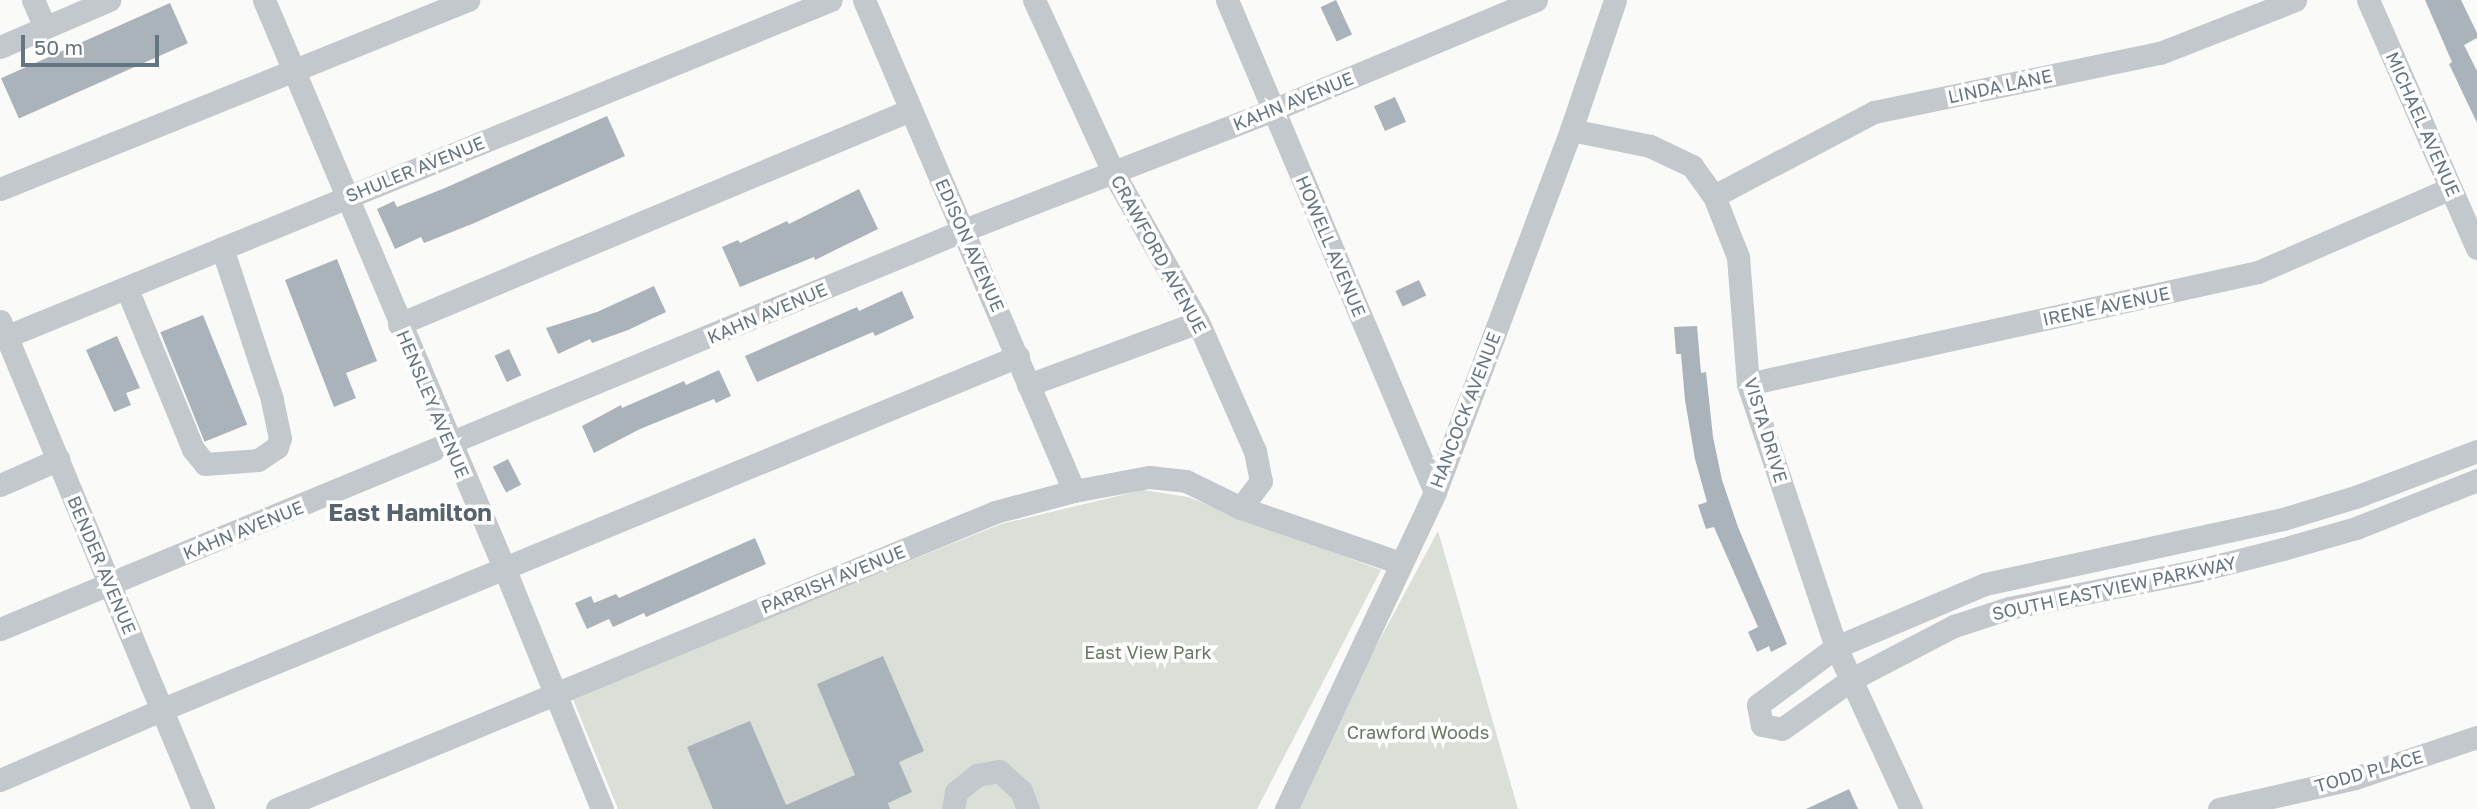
<!DOCTYPE html>
<html>
<head>
<meta charset="utf-8">
<style>
	body { margin:0 }
	#map { position:relative; width:2477px; height:809px; overflow:hidden; background:#fafaf8; font-family:"Golos Text",sans-serif }
	div>[style] { position:absolute }
	[style*='--x'] { left:calc(var(--x)*1px); top:calc(var(--y)*1px); width:calc(var(--w)*1px); rotate:calc(var(--a)*1deg) }
	.green>* { inset:0; background:#dadfd7 }
	.building>* { inset:0; background:#aab3b9; transform-origin:0 0 }
	.minor>* { height:23px; margin:-11.5px; padding:0 11.5px; transform-origin:11.5px; border-radius:11.5px; background:#c3c8cc }
	span { translate:-50% -50%; white-space:nowrap; text-align:center; line-height:1.15; -webkit-text-stroke:7px #fff; paint-order:stroke }
	.street-label { font-size:18px; color:#657683 }
	.park-label { font-size:18px; color:#687a64 }
	.district-label { font-size:24px; color:#57646e; font-weight:700 }
	.scale { position:absolute; left:21px; top:35px; width:138px; height:32px; box-sizing:border-box; border:4px solid #657683; border-top:0; padding-left:9px; font-size:21px; line-height:24px; white-space:nowrap; color:#657683; -webkit-text-stroke:5px #fff; paint-order:stroke }
</style>
</head>
<body>
<div id="map">
	<div class="green">
		<div style="clip-path:polygon(1143px 490px,1188px 497px,1381px 570px,1257px 809px,618px 809px,572px 697px,1001px 524px)"></div>
		<div style="clip-path:polygon(1438px 531px,1518px 809px,1289px 809px)"></div>
	</div>
	<div class="building">
		<div style="left:1336px;top:0;width:38px;height:17px;rotate:65deg"></div>
		<div style="clip-path:polygon(2425px 0,2461px 0,2477px 33px,2477px 38px,2464px 45px,2477px 71px,2477px 123px,2449px 64px,2452px 62px)"></div>
		<div style="left:170px;top:3px;width:44px;height:185px;rotate:66deg"></div>
		<div style="left:1395px;top:97px;width:27px;height:23px;rotate:66deg"></div>
		<div style="clip-path:polygon(607px 116px,625px 156px,472px 224px,424px 243px,421px 237px,395px 249px,377px 209px,394px 201px,397px 207px,445px 188px)"></div>
		<div style="clip-path:polygon(859px 189px,878px 229px,815px 260px,814px 257px,740px 287px,722px 247px,738px 240px,740px 243px,787px 221px,789px 224px)"></div>
		<div style="clip-path:polygon(337px 259px,377px 361px,346px 373px,356px 398px,334px 407px,285px 280px)"></div>
		<div style="left:1419px;top:280px;width:17px;height:26px;rotate:65deg"></div>
		<div style="clip-path:polygon(654px 286px,666px 312px,628px 330px,592px 343px,590px 339px,558px 354px,546px 328px,597px 312px)"></div>
		<div style="clip-path:polygon(902px 291px,914px 318px,875px 336px,873px 332px,757px 382px,745px 356px,857px 307px,859px 311px)"></div>
		<div style="left:203px;top:315px;width:118px;height:46px;rotate:68deg"></div>
		<div style="clip-path:polygon(1697px 326px,1701px 373px,1706px 372px,1713px 437px,1722px 480px,1738px 527px,1787px 644px,1771px 652px,1769px 646px,1757px 652px,1748px 632px,1758px 627px,1714px 527px,1706px 529px,1698px 505px,1707px 502px,1695px 459px,1685px 400px,1681px 354px,1676px 354px,1674px 327px)"></div>
		<div style="clip-path:polygon(117px 336px,140px 388px,126px 393px,131px 405px,114px 412px,86px 350px)"></div>
		<div style="left:509px;top:349px;width:29px;height:16px;rotate:65deg"></div>
		<div style="clip-path:polygon(719px 370px,731px 396px,716px 403px,714px 399px,640px 429px,594px 453px,582px 426px,621px 405px,622px 408px,684px 381px,686px 385px)"></div>
		<div style="left:508px;top:459px;width:29px;height:17px;rotate:63deg"></div>
		<div style="clip-path:polygon(755px 538px,766px 564px,646px 617px,644px 613px,613px 627px,609px 619px,587px 629px,575px 603px,591px 596px,594px 603px,616px 594px,619px 598px)"></div>
		<div style="clip-path:polygon(883px 656px,924px 751px,899px 762px,912px 792px,888px 803px,890px 809px,713px 809px,687px 747px,750px 721px,786px 805px,855px 775px,817px 684px)"></div>
		<div style="clip-path:polygon(1849px 789px,1858px 809px,1806px 809px)"></div>
	</div>
	<div class="minor">
		<div style="--x:33;--y:0;--w:30;--a:66"></div>
		<div style="--x:264;--y:0;--w:619;--a:67.08"></div>
		<div style="--x:505;--y:570;--w:258;--a:67.9"></div>
		<div style="--x:864;--y:0;--w:534;--a:66.84"></div>
		<div style="--x:1034;--y:0;--w:192;--a:65.3"></div>
		<div style="--x:1114;--y:174;--w:170;--a:60.4"></div>
		<div style="--x:1198;--y:322;--w:141;--a:66.2"></div>
		<div style="--x:1255;--y:451;--w:31;--a:79"></div>
		<div style="--x:1261;--y:481;--w:34;--a:127"></div>
		<div style="--x:1227;--y:0;--w:534;--a:67.08"></div>
		<div style="--x:2368;--y:0;--w:271;--a:66.3"></div>
		<div style="--x:0;--y:47;--w:119;--a:-23.3"></div>
		<div style="--x:1571;--y:130;--w:81;--a:11.4"></div>
		<div style="--x:1650;--y:146;--w:47;--a:25.5"></div>
		<div style="--x:1692;--y:166;--w:37;--a:54"></div>
		<div style="--x:1714;--y:196;--w:66;--a:68.5"></div>
		<div style="--x:1738;--y:257;--w:127;--a:85.5"></div>
		<div style="--x:1748;--y:384;--w:277;--a:71.5"></div>
		<div style="--x:1836;--y:647;--w:179;--a:65.2"></div>
		<div style="--x:0;--y:189;--w:505;--a:-21.99"></div>
		<div style="--x:1714;--y:196;--w:181;--a:-27.7"></div>
		<div style="--x:1874;--y:112;--w:292;--a:-11.7"></div>
		<div style="--x:2160;--y:53;--w:145;--a:-21.4"></div>
		<div style="--x:127;--y:289;--w:173;--a:67.6"></div>
		<div style="--x:193;--y:449;--w:19;--a:51"></div>
		<div style="--x:205;--y:464;--w:53;--a:-4.3"></div>
		<div style="--x:258;--y:460;--w:23;--a:-34"></div>
		<div style="--x:277;--y:447;--w:9;--a:-72"></div>
		<div style="--x:280;--y:438;--w:40;--a:-102"></div>
		<div style="--x:272;--y:399;--w:159;--a:-108.3"></div>
		<div style="--x:0;--y:321;--w:529;--a:67.41"></div>
		<div style="--x:399;--y:324;--w:554;--a:-22.72"></div>
		<div style="--x:0;--y:339;--w:897;--a:-22.19"></div>
		<div style="--x:1748;--y:384;--w:522;--a:-12.39"></div>
		<div style="--x:2258;--y:272;--w:210;--a:-23.5"></div>
		<div style="--x:1028;--y:385;--w:181;--a:-20.3"></div>
		<div style="--x:2477;--y:451;--w:130;--a:159.3"></div>
		<div style="--x:2355;--y:497;--w:75;--a:163"></div>
		<div style="--x:2283;--y:519;--w:305;--a:167.7"></div>
		<div style="--x:1985;--y:584;--w:162;--a:157.1"></div>
		<div style="--x:1836;--y:647;--w:97;--a:143.4"></div>
		<div style="--x:1758;--y:705;--w:20;--a:79"></div>
		<div style="--x:1762;--y:725;--w:20;--a:11"></div>
		<div style="--x:1782;--y:729;--w:86;--a:-35.5"></div>
		<div style="--x:1852;--y:679;--w:115;--a:-27.5"></div>
		<div style="--x:1954;--y:626;--w:58;--a:-18.1"></div>
		<div style="--x:2009;--y:608;--w:191;--a:-11.2"></div>
		<div style="--x:2196;--y:571;--w:90;--a:-14.2"></div>
		<div style="--x:2283;--y:549;--w:76;--a:-16"></div>
		<div style="--x:2356;--y:528;--w:130;--a:-21.6"></div>
		<div style="--x:0;--y:485;--w:64;--a:-23.8"></div>
		<div style="--x:0;--y:629;--w:1043;--a:-22.48"></div>
		<div style="--x:964;--y:230;--w:331;--a:-21.2"></div>
		<div style="--x:1273;--y:110;--w:285;--a:-22.7"></div>
		<div style="--x:0;--y:780;--w:178;--a:-23.5"></div>
		<div style="--x:163;--y:709;--w:925;--a:-22.43"></div>
		<div style="--x:277;--y:809;--w:777;--a:-22.47"></div>
		<div style="--x:995;--y:512;--w:82;--a:-14.9"></div>
		<div style="--x:1074;--y:491;--w:76;--a:-10.6"></div>
		<div style="--x:1149;--y:477;--w:37;--a:6"></div>
		<div style="--x:1186;--y:481;--w:61;--a:26.1"></div>
		<div style="--x:1241;--y:508;--w:169;--a:19"></div>
		<div style="--x:953;--y:809;--w:17;--a:-80"></div>
		<div style="--x:956;--y:792;--w:27;--a:-39"></div>
		<div style="--x:977;--y:775;--w:22;--a:-10"></div>
		<div style="--x:999;--y:771;--w:30;--a:42"></div>
		<div style="--x:1021;--y:791;--w:19;--a:69"></div>
		<div style="--x:1286;--y:809;--w:350;--a:-64.8"></div>
		<div style="--x:1435;--y:492;--w:387;--a:-69.4"></div>
		<div style="--x:1571;--y:130;--w:137;--a:-71.3"></div>
		<div style="--x:2219;--y:809;--w:139;--a:-12.8"></div>
		<div style="--x:2355;--y:778;--w:129;--a:-18.6"></div>
	</div>
	<div class="street-label">
		<span style="left:2000px;top:86px;rotate:-12deg">LINDA LANE</span>
		<span style="left:1293px;top:101px;rotate:-22deg">KAHN AVENUE</span>
		<span style="left:2423px;top:124px;rotate:66deg">MICHAEL AVENUE</span>
		<span style="left:415px;top:169px;rotate:-22deg">SHULER AVENUE</span>
		<span style="left:970px;top:245px;rotate:66deg">EDISON AVENUE</span>
		<span style="left:1331px;top:246px;rotate:67deg">HOWELL AVENUE</span>
		<span style="left:1159px;top:254px;rotate:61deg">CRAWFORD AVENUE</span>
		<span style="left:2106px;top:306px;rotate:-12deg">IRENE AVENUE</span>
		<span style="left:767px;top:313px;rotate:-23deg">KAHN AVENUE</span>
		<span style="left:433px;top:404px;rotate:67deg">HENSLEY AVENUE</span>
		<span style="left:1465px;top:410px;rotate:-69deg">HANCOCK AVENUE</span>
		<span style="left:1766px;top:430px;rotate:73deg">VISTA DRIVE</span>
		<span style="left:243px;top:530px;rotate:-22deg">KAHN AVENUE</span>
		<span style="left:102px;top:565px;rotate:67deg">BENDER AVENUE</span>
		<span style="left:833px;top:579px;rotate:-22deg">PARRISH AVENUE</span>
		<span style="left:2114px;top:588px;rotate:-12deg">SOUTH EASTVIEW PARKWAY</span>
		<span style="left:2369px;top:771px;rotate:-16deg">TODD PLACE</span>
	</div>
	<div class="park-label">
		<span style="left:1148px;top:652px">East View Park</span>
		<span style="left:1418px;top:732px">Crawford Woods</span>
	</div>
	<div class="district-label">
		<span style="left:410px;top:512px">East Hamilton</span>
	</div>
	<div class="scale">50 m</div>
</div>
</body>
</html>
